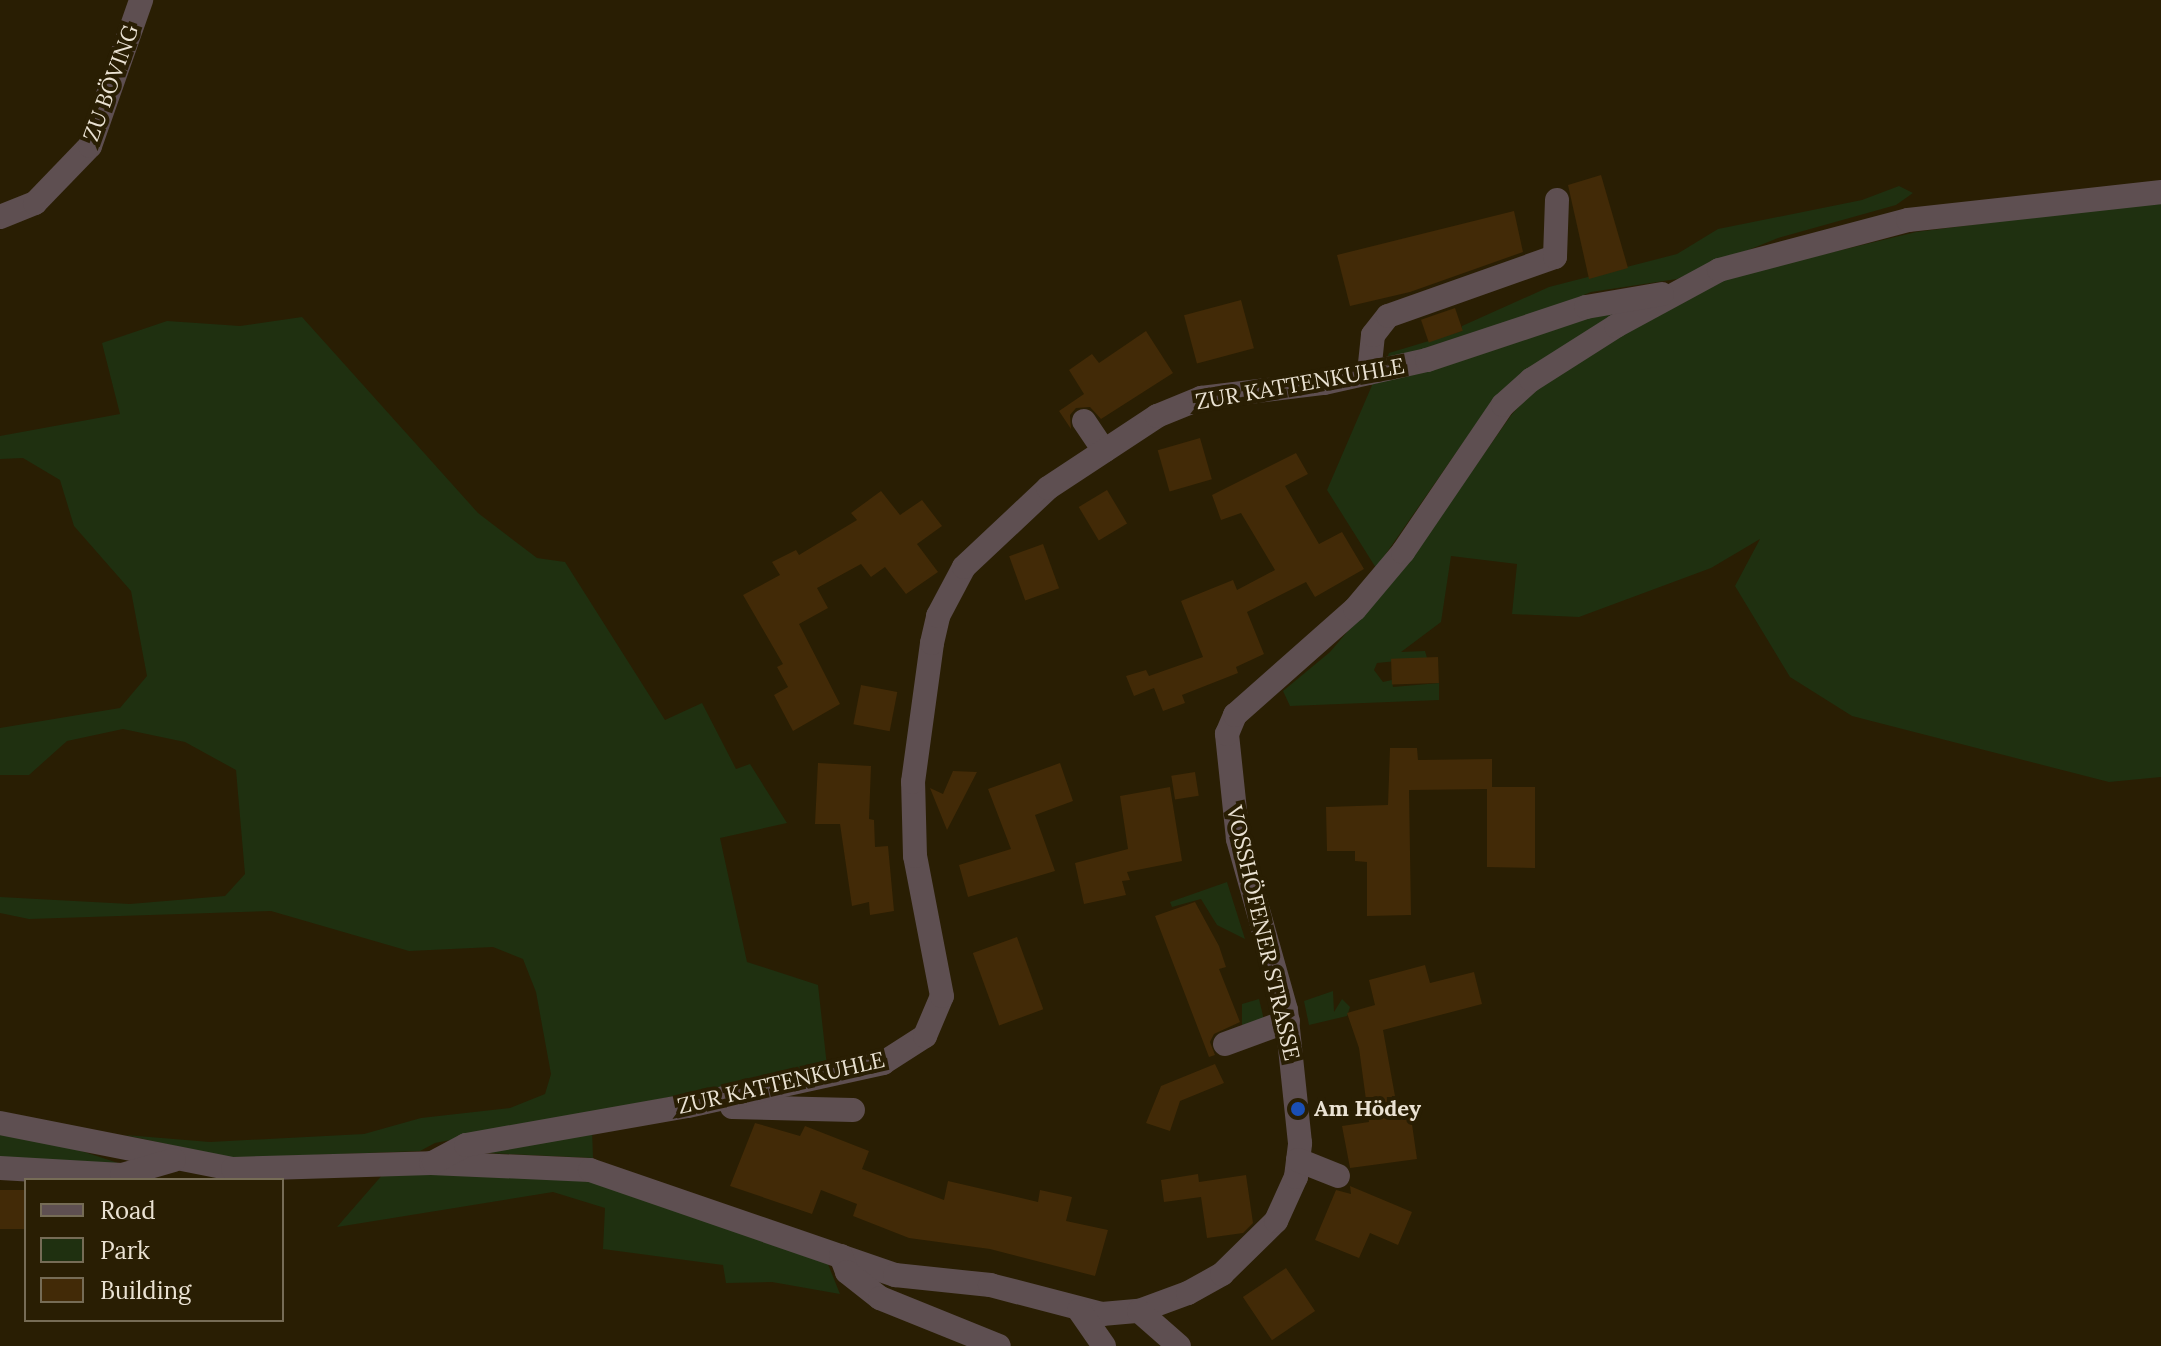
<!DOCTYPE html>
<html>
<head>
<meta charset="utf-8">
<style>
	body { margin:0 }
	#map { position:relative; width:2161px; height:1346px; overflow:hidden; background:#291e03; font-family:Lora,serif }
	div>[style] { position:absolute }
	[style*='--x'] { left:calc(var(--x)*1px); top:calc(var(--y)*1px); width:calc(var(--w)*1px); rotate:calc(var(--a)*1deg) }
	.green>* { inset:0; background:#1f3010 }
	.building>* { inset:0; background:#422a07; transform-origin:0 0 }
	.minor>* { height:24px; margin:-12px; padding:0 12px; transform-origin:12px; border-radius:12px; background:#5e4f51 }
	.dots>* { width:22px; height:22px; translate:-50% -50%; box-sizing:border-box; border:4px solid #291e03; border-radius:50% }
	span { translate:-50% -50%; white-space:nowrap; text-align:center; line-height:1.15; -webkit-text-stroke:8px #291e03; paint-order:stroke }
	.street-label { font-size:22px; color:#eae2d3 }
	.poi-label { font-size:22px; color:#eae2d3; font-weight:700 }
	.left { translate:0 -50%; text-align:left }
	.legend { position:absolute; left:24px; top:1178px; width:260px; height:144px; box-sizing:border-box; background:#291e03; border:2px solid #766c56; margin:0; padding:10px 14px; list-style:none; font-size:24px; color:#eae2d3 }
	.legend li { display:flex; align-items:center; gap:16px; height:40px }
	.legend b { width:40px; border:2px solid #766c56 }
</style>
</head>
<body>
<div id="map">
	<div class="green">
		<div style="clip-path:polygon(1899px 186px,1913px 193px,1896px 205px,1778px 238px,1677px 279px,1591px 292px,1483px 336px,1387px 358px,1389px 353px,1462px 331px,1462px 326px,1549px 287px,1677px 254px,1718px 229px,1862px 200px)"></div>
		<div style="clip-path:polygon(2161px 201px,2161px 777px,2109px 782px,1852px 716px,1790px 677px,1735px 586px,1760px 539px,1711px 568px,1579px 617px,1512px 614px,1517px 564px,1451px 556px,1441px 622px,1401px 652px,1425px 651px,1427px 658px,1377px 663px,1374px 670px,1383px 682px,1392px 680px,1393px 687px,1439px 683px,1439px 700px,1290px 706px,1283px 691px,1330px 652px,1412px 556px,1512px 414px,1533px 392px,1629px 325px,1713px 281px,1916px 232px)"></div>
		<div style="clip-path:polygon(1611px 308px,1618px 313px,1485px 411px,1376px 568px,1327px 490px,1373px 383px)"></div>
		<div style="clip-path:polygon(302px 317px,478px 513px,537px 558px,565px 562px,665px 720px,702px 703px,736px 769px,750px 764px,787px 823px,720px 838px,747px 962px,818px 985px,827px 1066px,435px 1143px,420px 1151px,231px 1158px,125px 1135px,210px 1142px,364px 1134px,421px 1118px,510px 1108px,545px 1094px,551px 1074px,536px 992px,523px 959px,493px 947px,409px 951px,271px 911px,29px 919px,0 913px,0 897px,130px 904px,225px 896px,245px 874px,236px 770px,185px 742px,123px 729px,67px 741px,29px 775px,0 775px,0 728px,120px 708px,147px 676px,131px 591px,74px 526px,60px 480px,23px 458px,0 459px,0 436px,120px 414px,102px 343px,167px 321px,240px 326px)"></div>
		<div style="clip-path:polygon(1227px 882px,1245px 939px,1217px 925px,1201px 899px,1172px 907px,1170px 902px)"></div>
		<div style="clip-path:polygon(1333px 991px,1334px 1012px,1342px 999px,1350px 1007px,1347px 1016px,1309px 1025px,1304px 1001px)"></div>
		<div style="clip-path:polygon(1259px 999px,1264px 1020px,1242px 1029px,1242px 1004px)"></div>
		<div style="clip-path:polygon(592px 1129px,593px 1158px,486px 1153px)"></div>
		<div style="clip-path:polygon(0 1135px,42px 1138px,118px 1163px,115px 1167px,16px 1163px,0 1156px)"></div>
		<div style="clip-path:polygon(384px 1173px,594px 1177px,828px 1264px,840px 1294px,772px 1282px,726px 1283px,723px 1265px,603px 1249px,605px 1208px,553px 1192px,337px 1227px)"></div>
	</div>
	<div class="building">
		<div style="clip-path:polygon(1601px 175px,1628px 268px,1589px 279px,1568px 185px)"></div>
		<div style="clip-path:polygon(1514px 211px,1523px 252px,1410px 292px,1350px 306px,1337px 255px)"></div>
		<div style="left:1241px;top:300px;width:50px;height:59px;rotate:75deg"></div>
		<div style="left:1455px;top:308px;width:24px;height:36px;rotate:71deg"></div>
		<div style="clip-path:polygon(1146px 331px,1173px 373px,1101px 419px,1090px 407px,1076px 408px,1070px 415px,1071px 429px,1059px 411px,1084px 394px,1069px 370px,1092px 354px,1099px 363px)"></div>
		<div style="left:1200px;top:438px;width:43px;height:44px;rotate:74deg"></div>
		<div style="clip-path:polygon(1296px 453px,1308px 474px,1285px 486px,1319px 544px,1342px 532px,1364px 569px,1315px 597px,1306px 582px,1247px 612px,1264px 654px,1236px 667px,1238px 673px,1182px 695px,1185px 703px,1163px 711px,1154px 688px,1134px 696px,1126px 676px,1146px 670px,1149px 676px,1203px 657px,1181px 601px,1233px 580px,1237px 590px,1275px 570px,1241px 513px,1221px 520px,1212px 495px)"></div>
		<div style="left:1107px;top:490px;width:39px;height:33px;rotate:59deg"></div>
		<div style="clip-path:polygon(881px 491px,900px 515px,922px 500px,942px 526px,917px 544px,938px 572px,906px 594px,885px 567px,871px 577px,861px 564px,817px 588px,828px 608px,799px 624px,840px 704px,793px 731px,774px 695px,788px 687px,777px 667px,783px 664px,743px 595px,780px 575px,772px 562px,796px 550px,799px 555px,857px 520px,851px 513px)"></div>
		<div style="left:1043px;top:544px;width:47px;height:36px;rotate:70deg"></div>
		<div style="left:1438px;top:657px;width:26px;height:47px;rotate:88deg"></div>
		<div style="left:861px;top:685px;width:37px;height:40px;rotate:11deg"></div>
		<div style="clip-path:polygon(1390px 748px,1417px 748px,1418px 760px,1492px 759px,1492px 787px,1535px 787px,1535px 868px,1487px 867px,1487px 789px,1409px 790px,1411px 915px,1367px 916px,1367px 862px,1355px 861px,1355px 851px,1327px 851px,1326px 807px,1388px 805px)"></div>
		<div style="clip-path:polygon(818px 763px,871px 766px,869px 819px,874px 820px,875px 847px,888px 846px,894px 911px,870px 915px,869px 902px,852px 906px,840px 824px,815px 824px)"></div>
		<div style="clip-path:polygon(1060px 763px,1073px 801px,1035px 815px,1055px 871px,968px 897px,959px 865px,1011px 849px,988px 789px)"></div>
		<div style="clip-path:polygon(953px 771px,977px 772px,947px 830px,930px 788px,943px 794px)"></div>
		<div style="left:1195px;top:772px;width:24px;height:24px;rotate:81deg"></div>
		<div style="clip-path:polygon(1170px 787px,1182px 861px,1127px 872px,1130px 880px,1122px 881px,1126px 895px,1084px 904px,1075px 863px,1128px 849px,1120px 796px)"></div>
		<div style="clip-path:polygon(1195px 902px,1219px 946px,1226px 967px,1219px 969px,1240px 1022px,1214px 1034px,1210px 1042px,1215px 1055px,1209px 1057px,1155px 916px)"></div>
		<div style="left:1017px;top:937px;width:77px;height:47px;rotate:70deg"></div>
		<div style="clip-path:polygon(1425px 965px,1430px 983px,1474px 972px,1482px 1004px,1383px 1030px,1399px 1118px,1411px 1117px,1417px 1159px,1350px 1168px,1342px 1126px,1369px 1122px,1359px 1048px,1347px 1013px,1375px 1005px,1369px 980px)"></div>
		<div style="clip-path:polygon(1215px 1064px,1224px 1083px,1180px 1101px,1170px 1131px,1146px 1123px,1161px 1086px)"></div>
		<div style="clip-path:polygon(755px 1123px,800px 1136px,805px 1126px,869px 1151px,862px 1169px,944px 1200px,948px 1181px,1038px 1202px,1040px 1190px,1072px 1197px,1066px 1221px,1108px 1230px,1095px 1276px,990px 1249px,909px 1238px,853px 1216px,857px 1204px,821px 1190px,812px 1214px,730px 1186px)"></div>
		<div style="clip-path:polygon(1198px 1174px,1199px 1182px,1246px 1175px,1253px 1223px,1243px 1233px,1207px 1238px,1201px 1197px,1164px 1202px,1161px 1180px)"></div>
		<div style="clip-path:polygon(1350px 1186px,1412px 1212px,1398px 1245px,1370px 1233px,1359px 1258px,1315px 1240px,1336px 1190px,1351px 1194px)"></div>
		<div style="left:26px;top:1190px;width:39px;height:26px;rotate:90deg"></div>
		<div style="left:1286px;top:1268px;width:52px;height:52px;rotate:56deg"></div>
	</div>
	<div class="minor">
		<div style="--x:0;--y:217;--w:38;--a:-22"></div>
		<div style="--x:35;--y:203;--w:79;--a:-46"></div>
		<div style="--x:90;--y:146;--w:155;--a:-70.7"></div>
		<div style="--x:1369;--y:373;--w:38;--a:-84"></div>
		<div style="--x:1373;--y:335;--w:24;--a:-52"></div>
		<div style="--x:1388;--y:316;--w:177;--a:-19.5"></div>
		<div style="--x:1555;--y:257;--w:57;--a:-88"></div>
		<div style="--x:1084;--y:421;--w:36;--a:56"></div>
		<div style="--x:1225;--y:1044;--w:67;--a:-20.1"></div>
		<div style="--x:732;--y:1107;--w:121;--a:1.4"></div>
		<div style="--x:0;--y:1123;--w:237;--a:11.2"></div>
		<div style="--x:233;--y:1169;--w:198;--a:-1.7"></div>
		<div style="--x:431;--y:1163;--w:159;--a:2.5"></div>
		<div style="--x:590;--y:1170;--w:323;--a:19"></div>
		<div style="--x:895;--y:1275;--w:96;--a:6"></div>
		<div style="--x:990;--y:1285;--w:116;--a:14.5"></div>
		<div style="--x:1102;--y:1314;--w:37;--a:-5"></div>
		<div style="--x:1139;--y:1311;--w:52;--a:-20.2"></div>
		<div style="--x:1188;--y:1293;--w:39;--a:-29"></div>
		<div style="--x:1222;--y:1274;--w:76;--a:-44.5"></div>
		<div style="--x:1276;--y:1221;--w:48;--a:-65.6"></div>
		<div style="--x:1296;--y:1177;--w:34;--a:-83"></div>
		<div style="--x:1300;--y:1143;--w:134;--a:-96"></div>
		<div style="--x:1286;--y:1010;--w:178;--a:-105.7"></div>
		<div style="--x:1238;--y:839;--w:106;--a:-96"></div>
		<div style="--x:1227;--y:734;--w:21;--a:-67"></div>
		<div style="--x:1235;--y:715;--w:160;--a:-41.5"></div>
		<div style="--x:1355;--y:609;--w:75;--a:-49.9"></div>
		<div style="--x:1403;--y:552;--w:178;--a:-55.8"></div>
		<div style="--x:1503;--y:405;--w:38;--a:-42"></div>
		<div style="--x:1531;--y:380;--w:101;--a:-32.4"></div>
		<div style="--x:1616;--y:326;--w:117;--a:-28.5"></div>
		<div style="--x:1719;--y:270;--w:196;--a:-14.8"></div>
		<div style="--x:1908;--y:220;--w:255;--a:-6.3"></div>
		<div style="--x:1298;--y:1160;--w:43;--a:21.8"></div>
		<div style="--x:434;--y:1162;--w:36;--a:-28"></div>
		<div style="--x:466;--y:1145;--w:225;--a:-10"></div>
		<div style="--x:688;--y:1106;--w:200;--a:-12.4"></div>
		<div style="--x:883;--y:1063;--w:50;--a:-32.7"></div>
		<div style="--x:925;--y:1036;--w:43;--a:-67"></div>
		<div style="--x:942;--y:996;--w:143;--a:-100.9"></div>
		<div style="--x:915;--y:856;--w:74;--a:-91.5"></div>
		<div style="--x:913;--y:782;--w:140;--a:-82.2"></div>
		<div style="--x:932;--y:643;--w:28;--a:-77"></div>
		<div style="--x:938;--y:616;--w:55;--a:-62"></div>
		<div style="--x:964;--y:567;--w:115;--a:-43.2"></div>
		<div style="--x:1048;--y:488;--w:131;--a:-33.4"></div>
		<div style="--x:1157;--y:416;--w:48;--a:-22.2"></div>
		<div style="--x:1201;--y:398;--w:124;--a:-7"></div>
		<div style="--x:1324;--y:383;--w:106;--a:-12.6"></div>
		<div style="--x:1427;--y:360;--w:168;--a:-18.4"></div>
		<div style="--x:1586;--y:307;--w:77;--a:-9.7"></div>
		<div style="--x:0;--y:1168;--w:122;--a:3.3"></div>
		<div style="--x:122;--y:1175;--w:54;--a:-16.1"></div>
		<div style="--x:841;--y:1256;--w:17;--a:69"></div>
		<div style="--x:847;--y:1272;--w:42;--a:38.2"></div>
		<div style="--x:880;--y:1298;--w:128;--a:22"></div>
		<div style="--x:1079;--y:1310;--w:44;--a:55.2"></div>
		<div style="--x:1139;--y:1311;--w:53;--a:41.2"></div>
	</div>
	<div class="dots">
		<div style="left:1298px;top:1109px;background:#1a4fb4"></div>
	</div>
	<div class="street-label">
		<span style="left:111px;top:83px;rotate:-70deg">ZU BÖVING</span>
		<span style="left:1300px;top:384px;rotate:-10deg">ZUR KATTENKUHLE</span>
		<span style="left:1263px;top:933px;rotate:77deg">VOSSHÖFENER STRASSE</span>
		<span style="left:781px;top:1083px;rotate:-13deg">ZUR KATTENKUHLE</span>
	</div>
	<div class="poi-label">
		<span class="left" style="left:1314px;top:1109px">Am Hödey</span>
	</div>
	<ul class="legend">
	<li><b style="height:10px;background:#5e4f51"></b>Road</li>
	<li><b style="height:22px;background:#1f3010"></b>Park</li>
	<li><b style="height:22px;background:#422a07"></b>Building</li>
	</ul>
</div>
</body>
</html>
